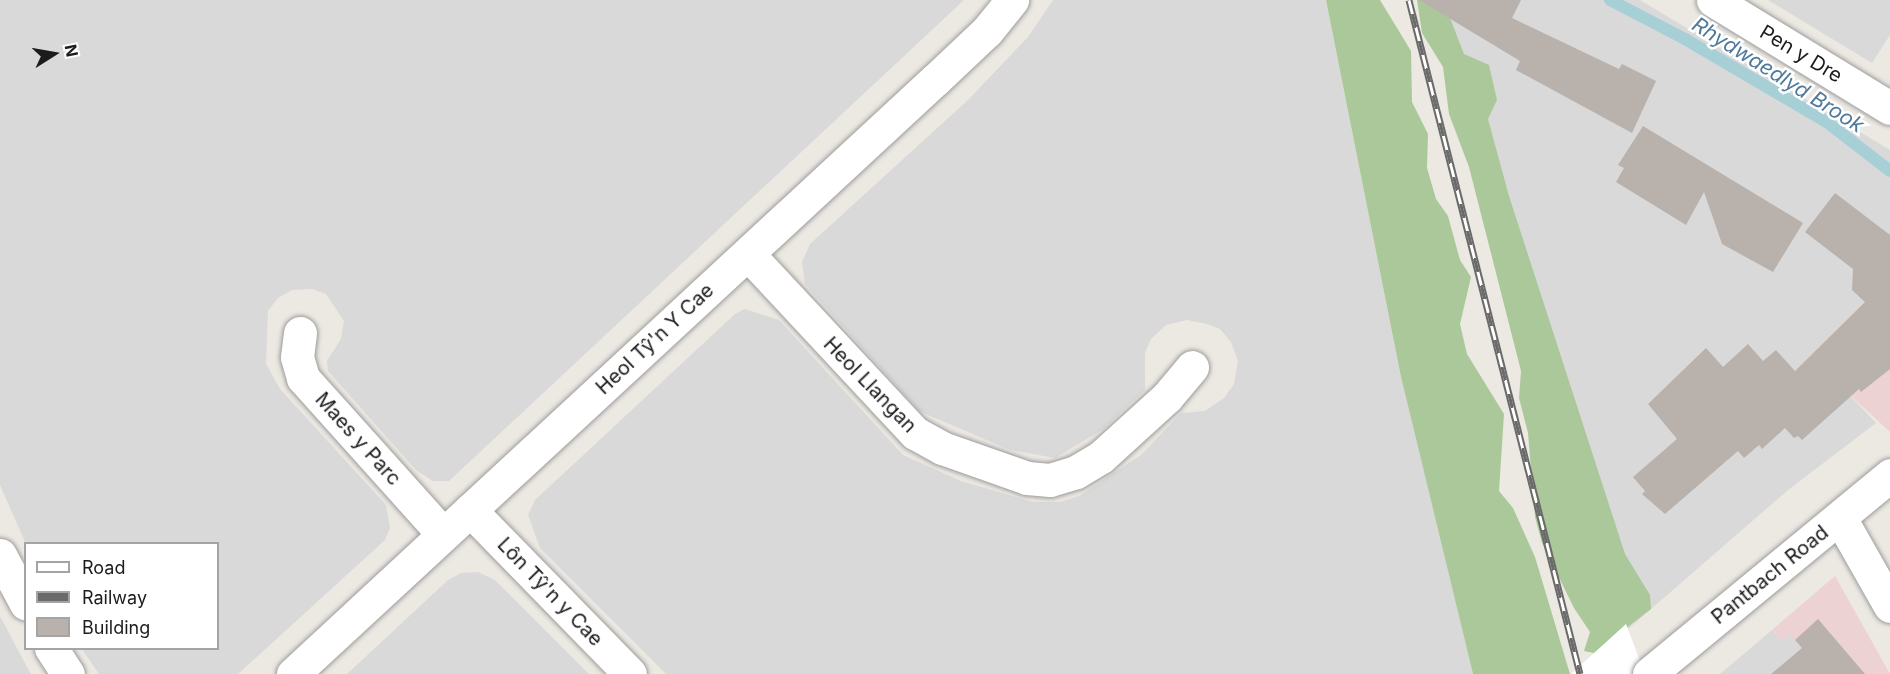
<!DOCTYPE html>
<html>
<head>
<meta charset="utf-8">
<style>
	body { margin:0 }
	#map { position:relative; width:1890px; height:674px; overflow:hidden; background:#ece8e2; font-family:Inter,sans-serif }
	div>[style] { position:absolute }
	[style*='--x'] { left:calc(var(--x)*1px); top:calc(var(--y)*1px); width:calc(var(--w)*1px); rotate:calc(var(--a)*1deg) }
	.residential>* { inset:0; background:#dad9d9 }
	.commercial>* { inset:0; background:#ecd2d3 }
	.forest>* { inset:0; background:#abc89a }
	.pier>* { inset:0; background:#fff }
	.stream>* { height:12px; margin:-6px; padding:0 6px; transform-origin:6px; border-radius:6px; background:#a6cfd6 }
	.building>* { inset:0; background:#b9b1ac }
	.roads { filter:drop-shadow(0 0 2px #9d9d9d) drop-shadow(0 0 2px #9d9d9d) }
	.minor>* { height:33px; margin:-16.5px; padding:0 16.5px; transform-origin:16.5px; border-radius:16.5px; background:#fff }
	.rail>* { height:7px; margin-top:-3.5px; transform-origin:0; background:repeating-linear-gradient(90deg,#fff 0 14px,#6a6a6a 0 28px); box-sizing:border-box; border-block:2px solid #6a6a6a }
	span { translate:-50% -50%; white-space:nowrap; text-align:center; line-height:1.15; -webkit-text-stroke:5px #fff; paint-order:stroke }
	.street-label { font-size:20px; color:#1c1c1c }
	.water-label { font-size:21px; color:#4f7a9b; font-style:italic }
	.legend { position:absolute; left:24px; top:542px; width:195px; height:108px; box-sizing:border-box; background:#fff; border:2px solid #a4a4a4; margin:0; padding:8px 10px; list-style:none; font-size:18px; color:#1c1c1c }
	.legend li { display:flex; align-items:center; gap:12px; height:30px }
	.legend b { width:30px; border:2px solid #a4a4a4 }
	.north { position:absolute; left:24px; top:24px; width:60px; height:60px; -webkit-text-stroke:4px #fff; paint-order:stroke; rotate:79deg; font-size:16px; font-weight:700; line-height:24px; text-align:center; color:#1c1c1c }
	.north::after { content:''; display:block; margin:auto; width:21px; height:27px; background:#1c1c1c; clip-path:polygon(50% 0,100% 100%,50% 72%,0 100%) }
</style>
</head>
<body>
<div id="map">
	<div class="residential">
		<div style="clip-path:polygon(0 0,964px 0,449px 481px,433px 481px,416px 470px,328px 371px,327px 361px,341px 339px,344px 321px,326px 294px,312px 289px,292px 290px,278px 298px,268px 311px,266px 364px,280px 389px,386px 505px,390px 528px,385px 540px,238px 674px,99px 674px,82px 649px,218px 648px,218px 544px,26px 544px,0 485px)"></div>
		<div style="clip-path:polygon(1053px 0,1326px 0,1401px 377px,1473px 674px,666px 674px,540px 548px,528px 515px,535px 500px,735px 314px,745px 309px,779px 320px,903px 455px,961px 481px,1032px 502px,1060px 502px,1079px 496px,1141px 455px,1181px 413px,1205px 411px,1224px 398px,1234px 384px,1238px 361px,1231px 342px,1220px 329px,1207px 324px,1187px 320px,1166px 325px,1151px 339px,1145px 353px,1145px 390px,1102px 430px,1055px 458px,1010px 450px,919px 411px,805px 284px,802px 262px,810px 244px,968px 100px,1028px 37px)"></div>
		<div style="clip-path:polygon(1432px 0,1640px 0,1890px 150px,1890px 323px,1842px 387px,1876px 423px,1788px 490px,1628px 629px)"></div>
		<div style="clip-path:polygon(1768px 0,1890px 0,1890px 35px,1872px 63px)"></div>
		<div style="clip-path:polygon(478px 572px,495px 580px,589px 674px,347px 674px,448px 580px,461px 573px)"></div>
		<div style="clip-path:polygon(0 616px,28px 669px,31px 674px,0 674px)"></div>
		<div style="clip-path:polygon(1772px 630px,1782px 640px,1790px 633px,1823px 674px,1720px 674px)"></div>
	</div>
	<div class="commercial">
		<div style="clip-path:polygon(1862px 302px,1890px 323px,1890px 432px,1810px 358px)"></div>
		<div style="clip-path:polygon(1835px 576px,1890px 674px,1823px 674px,1790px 634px,1782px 641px,1772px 630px)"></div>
	</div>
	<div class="forest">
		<div style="clip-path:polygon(1326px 0,1380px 0,1411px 51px,1412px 102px,1428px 134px,1427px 168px,1436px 199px,1448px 216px,1460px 260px,1471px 277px,1460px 324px,1467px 354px,1504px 414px,1499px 491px,1513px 508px,1535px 557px,1570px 674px,1473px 674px,1401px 377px)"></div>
		<div style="clip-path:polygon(1417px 0,1443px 0,1464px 54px,1489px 65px,1497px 100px,1488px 119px,1509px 196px,1625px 554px,1650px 595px,1651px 609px,1594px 653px,1584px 651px,1590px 632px,1574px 608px,1542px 543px,1535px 517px,1528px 433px,1519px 398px,1521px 371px,1469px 167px,1449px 114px,1443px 67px,1422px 33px)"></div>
	</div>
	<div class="pier">
		<div style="clip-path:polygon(1626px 624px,1645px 674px,1571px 674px)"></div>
	</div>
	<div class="stream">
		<div style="--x:1610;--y:0;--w:85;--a:27.5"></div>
		<div style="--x:1685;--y:39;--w:166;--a:30.4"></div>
		<div style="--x:1828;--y:123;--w:78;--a:37.7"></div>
	</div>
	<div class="building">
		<div style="clip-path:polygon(1419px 0,1521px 0,1512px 18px,1619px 69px,1622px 64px,1656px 81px,1632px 133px,1516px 70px,1520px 61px)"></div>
		<div style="clip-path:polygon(1643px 126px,1803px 223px,1773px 272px,1722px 244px,1704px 192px,1686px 225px,1616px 182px,1624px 168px,1618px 165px)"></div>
		<div style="clip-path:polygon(1835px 193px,1890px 235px,1890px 369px,1861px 392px,1859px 389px,1802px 440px,1798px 436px,1794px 438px,1785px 428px,1762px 449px,1759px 445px,1744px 458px,1738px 451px,1665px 514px,1642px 494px,1645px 491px,1633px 477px,1677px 439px,1648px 404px,1706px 348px,1723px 367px,1748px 344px,1763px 361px,1776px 350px,1795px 371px,1865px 302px,1852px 290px,1853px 269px,1805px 232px)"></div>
		<div style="clip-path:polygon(1818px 619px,1865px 674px,1771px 674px,1802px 648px,1795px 640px)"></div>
	</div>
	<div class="roads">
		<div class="minor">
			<div style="--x:1713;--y:0;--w:207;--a:31.4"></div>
			<div style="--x:748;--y:254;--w:245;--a:47"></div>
			<div style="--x:915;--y:433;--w:31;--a:29"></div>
			<div style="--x:942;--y:448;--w:90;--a:19.4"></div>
			<div style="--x:1027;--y:478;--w:23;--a:5"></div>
			<div style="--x:1050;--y:480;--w:27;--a:-17"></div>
			<div style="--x:1076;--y:472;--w:29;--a:-31"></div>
			<div style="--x:1101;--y:457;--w:89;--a:-42.3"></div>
			<div style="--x:1167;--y:397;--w:39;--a:-50"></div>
			<div style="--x:300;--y:333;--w:24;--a:97"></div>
			<div style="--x:297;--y:357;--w:22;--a:74"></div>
			<div style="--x:303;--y:378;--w:210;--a:48.1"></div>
			<div style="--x:470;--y:510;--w:229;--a:45.7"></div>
			<div style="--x:1840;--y:518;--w:101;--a:60.4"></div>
			<div style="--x:0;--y:555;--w:55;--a:62"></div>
			<div style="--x:51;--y:648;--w:31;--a:57"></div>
			<div style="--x:293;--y:674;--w:875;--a:-42.78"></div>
			<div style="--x:935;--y:80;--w:71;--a:-43.3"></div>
			<div style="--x:987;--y:31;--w:40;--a:-51"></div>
			<div style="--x:1649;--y:674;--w:313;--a:-39.5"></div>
		</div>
	</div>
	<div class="rail">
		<div style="--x:1409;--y:0;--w:695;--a:75.76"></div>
	</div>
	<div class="street-label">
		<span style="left:1801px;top:54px;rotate:31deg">Pen y Dre</span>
		<span style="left:655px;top:339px;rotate:-43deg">Heol Tŷ'n Y Cae</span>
		<span style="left:870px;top:385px;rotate:46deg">Heol Llangan</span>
		<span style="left:358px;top:439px;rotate:48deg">Maes y Parc</span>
		<span style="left:1770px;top:575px;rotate:-39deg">Pantbach Road</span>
		<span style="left:550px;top:592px;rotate:46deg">Lôn Tŷ'n y Cae</span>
	</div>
	<div class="water-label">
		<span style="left:1778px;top:75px;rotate:32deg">Rhydwaedlyd Brook</span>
	</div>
	<ul class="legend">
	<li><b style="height:8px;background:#fff"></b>Road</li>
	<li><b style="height:8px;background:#6a6a6a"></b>Railway</li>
	<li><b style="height:16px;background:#b9b1ac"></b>Building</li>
	</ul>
	<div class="north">N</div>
</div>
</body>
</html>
